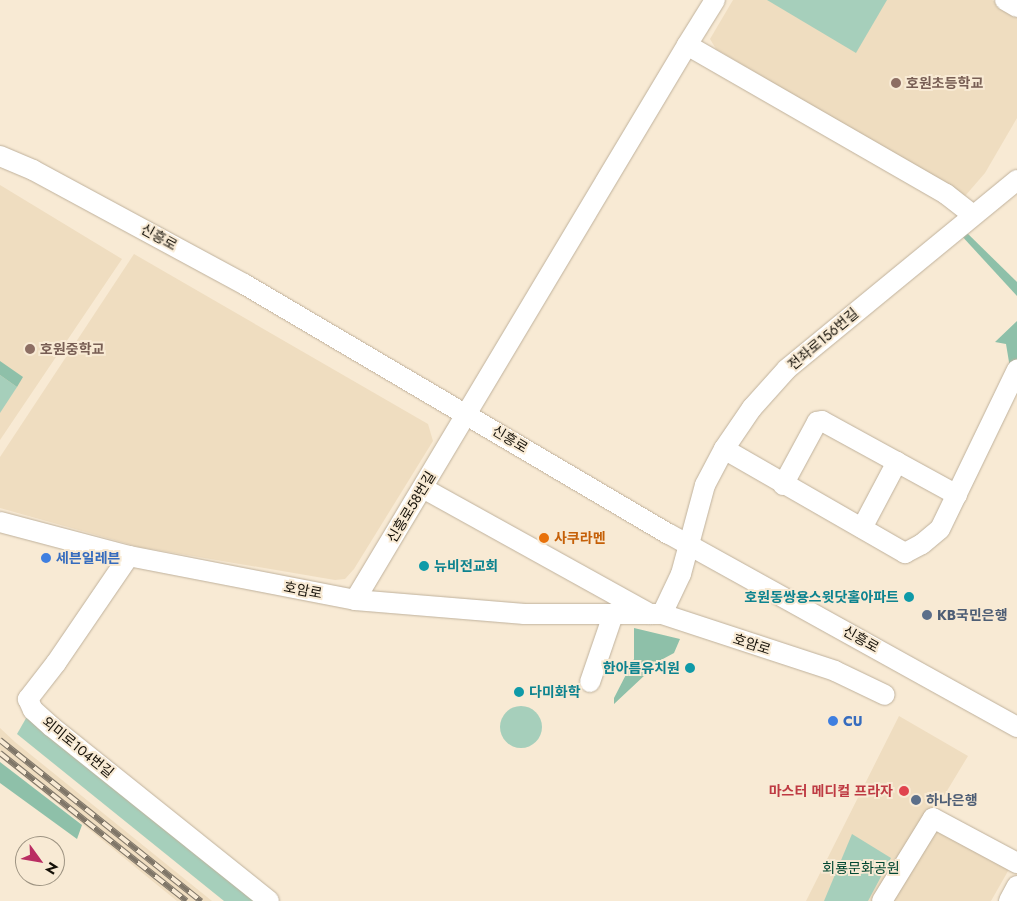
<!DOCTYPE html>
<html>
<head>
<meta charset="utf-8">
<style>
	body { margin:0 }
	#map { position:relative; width:1017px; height:901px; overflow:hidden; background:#f8ead4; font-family:Jost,"Noto Sans KR",sans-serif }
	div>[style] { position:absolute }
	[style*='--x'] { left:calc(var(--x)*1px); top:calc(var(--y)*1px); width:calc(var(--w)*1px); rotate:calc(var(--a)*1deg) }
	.built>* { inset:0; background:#efddc0 }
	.green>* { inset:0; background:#a6cfbb }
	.round { border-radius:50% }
	.forest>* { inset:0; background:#8ec0a9 }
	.roads { filter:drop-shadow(0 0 1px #bfb19c) drop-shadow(0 0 1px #bfb19c) }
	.minor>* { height:20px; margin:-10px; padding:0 10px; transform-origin:10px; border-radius:10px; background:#fff }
	.rail>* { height:5.5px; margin-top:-2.75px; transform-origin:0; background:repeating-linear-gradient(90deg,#f8ead4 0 11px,#7f7668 0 22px); box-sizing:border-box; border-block:1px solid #7f7668 }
	.dots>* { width:14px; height:14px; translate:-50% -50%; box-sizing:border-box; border:2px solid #f8ead4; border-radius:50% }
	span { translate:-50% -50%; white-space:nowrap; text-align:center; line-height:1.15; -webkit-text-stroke:4px #f8ead4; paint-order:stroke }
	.education-label { font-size:14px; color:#785e54; font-weight:700 }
	.left { translate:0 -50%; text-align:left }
	.street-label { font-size:14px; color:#141008 }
	.food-label { font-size:14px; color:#c56008; font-weight:700 }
	.shop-label { font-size:14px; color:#366cbe; font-weight:700 }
	.culture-label { font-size:14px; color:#0d838f; font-weight:700 }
	.right { translate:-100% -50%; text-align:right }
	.service-label { font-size:14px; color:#4e5e75; font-weight:700 }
	.health-label { font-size:14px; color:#be3a42; font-weight:700 }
	.park-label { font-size:14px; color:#004731 }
	.north { position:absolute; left:15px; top:836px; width:50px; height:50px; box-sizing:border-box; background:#f8ead4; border:1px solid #9d9382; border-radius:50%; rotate:122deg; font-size:14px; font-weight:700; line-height:20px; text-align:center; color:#141008 }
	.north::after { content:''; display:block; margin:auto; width:18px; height:22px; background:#ba2e63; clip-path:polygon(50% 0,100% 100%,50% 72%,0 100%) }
</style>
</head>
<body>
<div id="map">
	<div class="built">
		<div style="clip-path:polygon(733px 0,992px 0,1017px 15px,1017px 118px,985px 173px,965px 196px,716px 49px,710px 39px)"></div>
		<div style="clip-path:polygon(0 185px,122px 259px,0 440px)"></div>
		<div style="clip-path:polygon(134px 254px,428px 424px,433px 441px,354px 569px,345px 579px,335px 580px,139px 547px,0 508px,0 457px)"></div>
		<div style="clip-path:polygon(899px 716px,968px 756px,930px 819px,1012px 864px,991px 901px,806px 901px)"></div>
		<div style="clip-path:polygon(0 728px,15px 742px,212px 901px,177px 901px,0 757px)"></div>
	</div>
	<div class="green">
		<div style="clip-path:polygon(767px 0,887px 0,856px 53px)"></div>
		<div style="clip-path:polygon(0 375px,17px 387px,0 413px)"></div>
		<div class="round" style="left:500px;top:706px;width:42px;height:42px"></div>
		<div style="clip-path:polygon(29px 713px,254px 901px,224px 901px,17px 734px)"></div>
		<div style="clip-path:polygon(852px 834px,891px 858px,868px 901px,824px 901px)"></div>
	</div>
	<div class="forest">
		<div style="clip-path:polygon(963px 229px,1017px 282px,1017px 296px,960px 234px)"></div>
		<div style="clip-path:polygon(1017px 321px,1017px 364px,1010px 368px,1006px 344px,995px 342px)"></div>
		<div style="clip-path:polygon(0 361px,23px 377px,17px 387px,0 375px)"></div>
		<div style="clip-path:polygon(634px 628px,680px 639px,674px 653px,661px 660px,614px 704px,614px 698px,634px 659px)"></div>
		<div style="clip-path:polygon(0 762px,82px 825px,77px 839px,0 783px)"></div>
	</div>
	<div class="roads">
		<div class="minor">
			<div style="--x:1005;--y:0;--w:14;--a:30"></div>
			<div style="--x:687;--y:45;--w:53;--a:-58.1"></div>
			<div style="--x:0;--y:156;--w:36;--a:23"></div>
			<div style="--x:33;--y:170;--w:240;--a:28.4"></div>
			<div style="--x:244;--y:284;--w:493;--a:30.5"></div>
			<div style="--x:669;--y:534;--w:398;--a:29"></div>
			<div style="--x:724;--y:449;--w:209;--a:29.9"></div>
			<div style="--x:905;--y:553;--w:19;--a:-28"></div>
			<div style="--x:922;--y:544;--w:23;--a:-40"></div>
			<div style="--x:940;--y:529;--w:177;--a:-64.2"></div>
			<div style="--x:783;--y:485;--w:72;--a:-61.6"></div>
			<div style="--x:817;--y:422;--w:5;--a:-11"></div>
			<div style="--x:822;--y:421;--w:154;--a:28.7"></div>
			<div style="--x:423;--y:488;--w:260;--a:29"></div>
			<div style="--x:0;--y:522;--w:133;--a:14.8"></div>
			<div style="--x:129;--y:556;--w:230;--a:11"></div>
			<div style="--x:355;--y:600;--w:170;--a:4.7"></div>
			<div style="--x:524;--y:614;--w:138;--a:0"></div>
			<div style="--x:662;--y:614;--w:182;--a:18.2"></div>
			<div style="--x:835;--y:671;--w:55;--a:25.6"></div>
			<div style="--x:862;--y:528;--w:75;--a:-62.1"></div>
			<div style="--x:129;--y:556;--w:130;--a:124.3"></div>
			<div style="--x:56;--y:663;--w:46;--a:127.9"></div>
			<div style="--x:28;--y:699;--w:12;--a:66"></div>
			<div style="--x:33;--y:710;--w:25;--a:42"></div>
			<div style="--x:52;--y:727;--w:278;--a:38.7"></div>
			<div style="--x:355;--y:600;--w:647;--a:-59.11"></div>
			<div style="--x:687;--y:45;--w:299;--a:29.9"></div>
			<div style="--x:946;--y:194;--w:34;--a:38"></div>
			<div style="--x:662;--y:614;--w:44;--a:-64.6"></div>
			<div style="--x:681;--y:574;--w:92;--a:-74.9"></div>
			<div style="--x:705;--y:485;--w:41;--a:-62.2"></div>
			<div style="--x:724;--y:449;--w:50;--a:-55.7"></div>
			<div style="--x:752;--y:408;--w:52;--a:-48.1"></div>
			<div style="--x:787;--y:369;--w:298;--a:-39.4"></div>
			<div style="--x:590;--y:682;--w:71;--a:-71.1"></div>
			<div style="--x:882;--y:901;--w:97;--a:-58.4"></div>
			<div style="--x:933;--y:818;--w:95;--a:28.2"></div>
			<div style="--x:1009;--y:901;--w:17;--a:-62"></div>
		</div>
	</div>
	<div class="rail">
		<div style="--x:0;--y:740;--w:258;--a:38.7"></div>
		<div style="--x:0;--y:753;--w:238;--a:38.4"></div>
	</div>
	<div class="dots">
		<div style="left:896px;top:83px;background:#8d6e63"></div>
		<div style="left:30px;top:349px;background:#8d6e63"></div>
		<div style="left:544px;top:538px;background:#e8710a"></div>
		<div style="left:46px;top:558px;background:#3f7fe0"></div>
		<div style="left:424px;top:566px;background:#0f9aa8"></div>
		<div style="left:909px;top:597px;background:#0f9aa8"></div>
		<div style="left:927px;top:615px;background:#5c6f8a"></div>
		<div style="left:690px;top:668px;background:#0f9aa8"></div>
		<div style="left:519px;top:692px;background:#0f9aa8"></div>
		<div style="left:833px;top:721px;background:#3f7fe0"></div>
		<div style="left:904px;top:791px;background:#e0444e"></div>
		<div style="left:916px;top:800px;background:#5c6f8a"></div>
	</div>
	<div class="education-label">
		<span class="left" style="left:906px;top:83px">호원초등학교</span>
		<span class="left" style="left:40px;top:349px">호원중학교</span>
	</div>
	<div class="street-label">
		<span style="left:159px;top:237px;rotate:29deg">신흥로</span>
		<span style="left:823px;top:339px;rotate:-40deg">전좌로156번길</span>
		<span style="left:510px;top:439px;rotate:31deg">신흥로</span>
		<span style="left:411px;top:507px;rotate:-59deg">신흥로58번길</span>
		<span style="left:303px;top:590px;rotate:11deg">호암로</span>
		<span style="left:861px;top:639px;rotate:29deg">신흥로</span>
		<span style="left:752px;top:644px;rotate:18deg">호암로</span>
		<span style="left:78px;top:747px;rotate:39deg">외미로104번길</span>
	</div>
	<div class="food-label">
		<span class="left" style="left:554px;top:538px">사쿠라멘</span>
	</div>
	<div class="shop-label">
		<span class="left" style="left:56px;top:558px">세븐일레븐</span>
		<span class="left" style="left:843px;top:721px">CU</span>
	</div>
	<div class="culture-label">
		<span class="left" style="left:434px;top:566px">뉴비전교회</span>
		<span class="right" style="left:899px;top:597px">호원동쌍용스윗닷홈아파트</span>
		<span class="right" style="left:680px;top:668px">한아름유치원</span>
		<span class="left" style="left:529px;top:692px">다미화학</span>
	</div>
	<div class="service-label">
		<span class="left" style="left:937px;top:615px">KB국민은행</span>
		<span class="left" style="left:926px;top:800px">하나은행</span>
	</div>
	<div class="health-label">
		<span class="right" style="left:893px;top:791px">마스터 메디컬 프라자</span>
	</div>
	<div class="park-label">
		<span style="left:861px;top:868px">회룡문화공원</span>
	</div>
	<div class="north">N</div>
</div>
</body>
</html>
